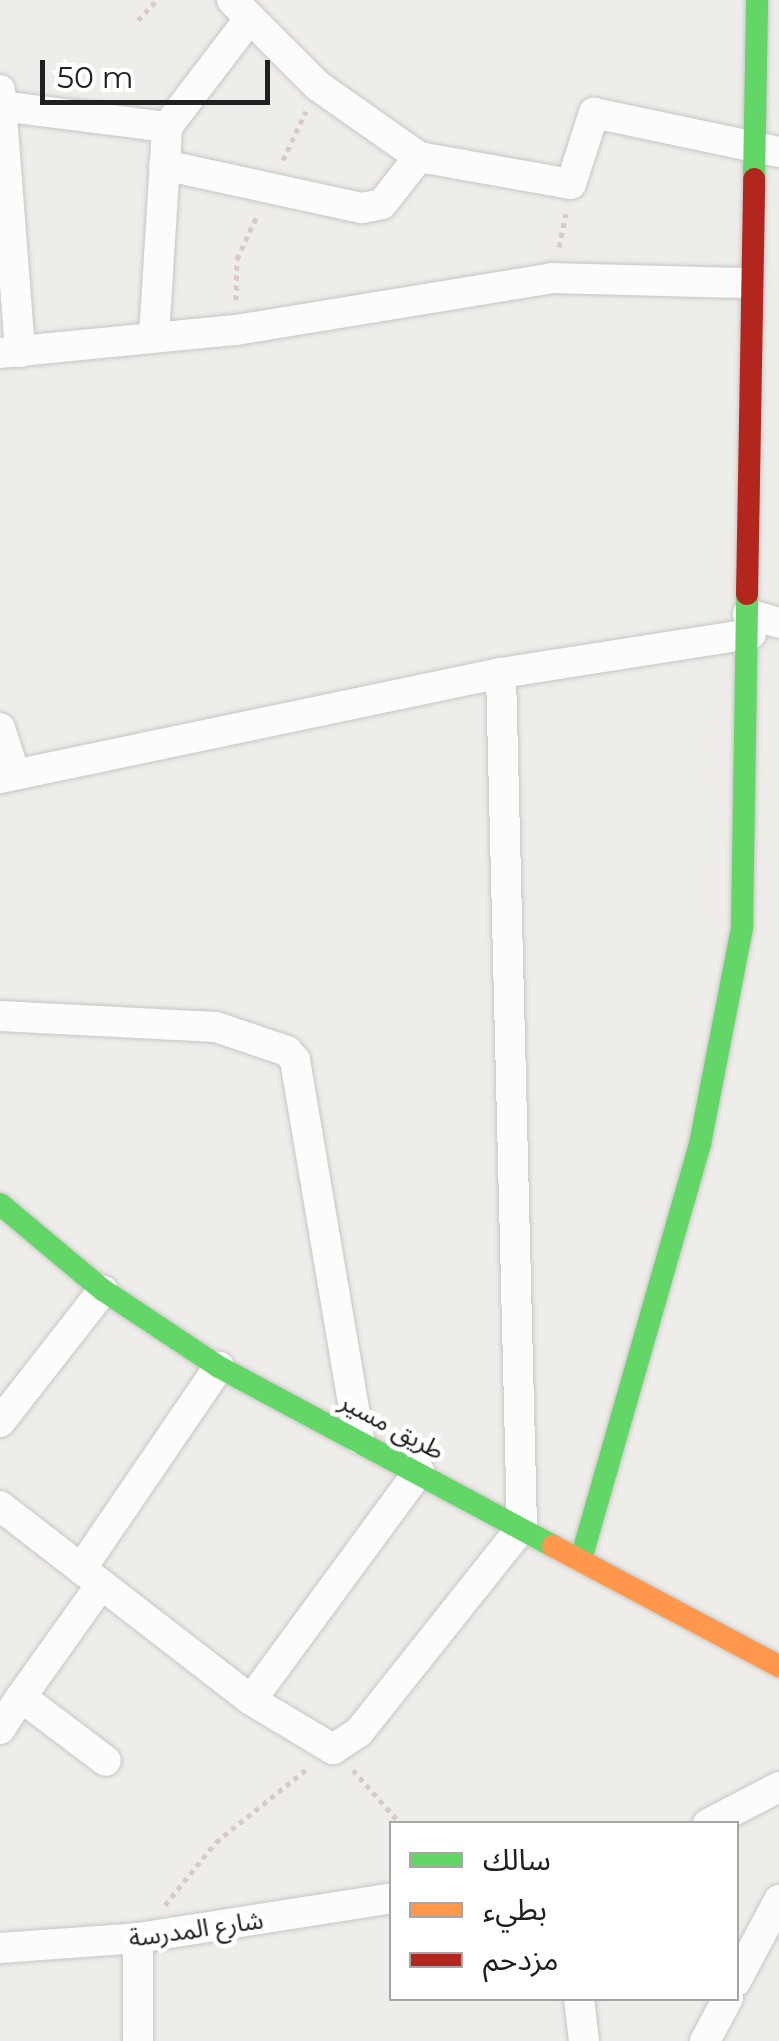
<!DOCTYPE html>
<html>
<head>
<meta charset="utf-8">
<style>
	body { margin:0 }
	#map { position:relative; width:779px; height:2041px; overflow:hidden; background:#eeede9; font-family:Montserrat,"Noto Sans Arabic",sans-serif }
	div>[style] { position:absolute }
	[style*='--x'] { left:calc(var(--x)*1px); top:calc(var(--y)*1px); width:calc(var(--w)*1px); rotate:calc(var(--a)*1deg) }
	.path>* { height:5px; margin-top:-2.5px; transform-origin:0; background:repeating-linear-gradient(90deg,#d7cac7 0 5px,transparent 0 10px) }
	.roads { filter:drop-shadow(0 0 2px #c7c6c5) drop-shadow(0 0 2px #c7c6c5) }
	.street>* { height:30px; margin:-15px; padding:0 15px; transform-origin:15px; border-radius:15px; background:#fcfcfc }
	.fast>* { height:22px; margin:-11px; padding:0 11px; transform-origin:11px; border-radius:11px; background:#63d668 }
	.slow>* { height:22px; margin:-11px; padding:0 11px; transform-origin:11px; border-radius:11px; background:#ff974d }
	.jam>* { height:22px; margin:-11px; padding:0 11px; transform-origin:11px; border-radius:11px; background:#b3261e }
	span { translate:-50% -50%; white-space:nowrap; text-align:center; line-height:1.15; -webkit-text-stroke:9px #fff; paint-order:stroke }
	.street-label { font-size:25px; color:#202020 }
	.legend { position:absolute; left:389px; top:1821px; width:350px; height:180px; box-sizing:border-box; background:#fff; border:2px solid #a6a6a6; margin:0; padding:12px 18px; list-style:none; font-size:30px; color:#202020 }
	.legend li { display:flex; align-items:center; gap:20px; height:50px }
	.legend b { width:50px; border:2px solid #a6a6a6 }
	.scale { position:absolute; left:40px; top:60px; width:230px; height:45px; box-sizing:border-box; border:5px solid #202020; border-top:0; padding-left:12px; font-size:30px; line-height:35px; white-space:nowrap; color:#202020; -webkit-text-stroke:8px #fff; paint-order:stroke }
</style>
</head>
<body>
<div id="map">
	<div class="path">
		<div style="--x:138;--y:20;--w:28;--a:-46"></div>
		<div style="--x:283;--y:160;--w:54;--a:-64.9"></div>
		<div style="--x:559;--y:247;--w:34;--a:-78"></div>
		<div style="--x:236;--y:300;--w:41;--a:-88.6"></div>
		<div style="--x:237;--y:259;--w:47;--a:-65.1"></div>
		<div style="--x:353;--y:1770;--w:72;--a:48.4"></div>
		<div style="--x:165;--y:1905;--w:81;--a:-51"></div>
		<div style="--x:216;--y:1842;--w:118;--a:-38.8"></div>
	</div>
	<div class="roads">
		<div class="street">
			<div style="--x:232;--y:0;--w:122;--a:45"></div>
			<div style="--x:318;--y:86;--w:123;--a:35.1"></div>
			<div style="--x:419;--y:157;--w:154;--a:10.1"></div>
			<div style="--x:571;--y:184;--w:75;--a:-72.1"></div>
			<div style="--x:594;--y:113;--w:189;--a:11.9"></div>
			<div style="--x:0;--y:90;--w:263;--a:85.6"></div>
			<div style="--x:0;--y:106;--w:168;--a:7.2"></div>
			<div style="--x:164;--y:165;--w:203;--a:12.3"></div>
			<div style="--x:362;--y:208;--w:20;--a:-11"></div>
			<div style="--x:382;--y:204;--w:60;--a:-51.8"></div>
			<div style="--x:154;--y:336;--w:209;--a:-86.4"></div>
			<div style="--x:167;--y:127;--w:137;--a:-52.7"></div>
			<div style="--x:0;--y:353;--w:237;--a:-5.6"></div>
			<div style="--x:236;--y:330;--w:320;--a:-9.3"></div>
			<div style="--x:552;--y:278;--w:195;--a:1.5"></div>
			<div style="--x:748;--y:614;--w:32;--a:16"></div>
			<div style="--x:0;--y:728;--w:49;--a:72.3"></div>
			<div style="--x:0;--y:778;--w:512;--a:-11.84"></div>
			<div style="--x:501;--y:673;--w:253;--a:-8.9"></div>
			<div style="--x:0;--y:1016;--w:216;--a:2.9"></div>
			<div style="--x:216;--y:1027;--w:75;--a:18.7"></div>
			<div style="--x:287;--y:1051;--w:12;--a:48"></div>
			<div style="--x:295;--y:1060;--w:384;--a:80.4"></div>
			<div style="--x:0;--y:1422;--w:167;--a:-52"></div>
			<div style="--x:0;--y:1506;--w:317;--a:37.7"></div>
			<div style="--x:251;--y:1700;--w:96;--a:30.9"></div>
			<div style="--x:333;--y:1749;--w:31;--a:-33"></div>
			<div style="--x:359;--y:1732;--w:262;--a:-51.5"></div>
			<div style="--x:522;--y:1527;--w:854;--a:-91.41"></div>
			<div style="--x:81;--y:1569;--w:245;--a:-55.7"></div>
			<div style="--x:21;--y:1697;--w:138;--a:-54.5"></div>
			<div style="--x:251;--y:1700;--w:284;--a:-53.7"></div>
			<div style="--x:0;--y:1729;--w:38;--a:-57"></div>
			<div style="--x:21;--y:1697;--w:106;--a:37"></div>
			<div style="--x:708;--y:1824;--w:80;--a:-27.5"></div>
			<div style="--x:138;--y:1938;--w:103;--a:90"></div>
			<div style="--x:0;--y:1948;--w:138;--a:-4.1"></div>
			<div style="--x:138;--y:1938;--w:257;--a:-8.9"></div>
			<div style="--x:736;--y:1981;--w:92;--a:-62"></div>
			<div style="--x:579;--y:1998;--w:43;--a:83.4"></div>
			<div style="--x:705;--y:2041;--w:49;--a:-61.9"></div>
		</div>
		<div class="fast">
			<div style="--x:754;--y:179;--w:179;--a:-89"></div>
			<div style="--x:0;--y:1204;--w:134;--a:39.9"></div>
			<div style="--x:103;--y:1290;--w:139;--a:33.6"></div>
			<div style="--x:219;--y:1367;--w:379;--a:28.2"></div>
			<div style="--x:581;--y:1559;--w:432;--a:-74"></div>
			<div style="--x:700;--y:1144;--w:221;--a:-79"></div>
			<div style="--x:742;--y:927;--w:333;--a:-89.1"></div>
		</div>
		<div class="slow">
			<div style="--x:553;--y:1546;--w:256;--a:28"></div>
		</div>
		<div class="jam">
			<div style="--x:747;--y:594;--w:415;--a:-89"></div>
		</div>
	</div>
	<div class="street-label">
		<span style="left:392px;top:1426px;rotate:28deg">طريق مسير</span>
		<span style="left:196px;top:1929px;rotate:-8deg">شارع المدرسة</span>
	</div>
	<ul class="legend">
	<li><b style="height:12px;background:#63d668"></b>سالك</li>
	<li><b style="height:12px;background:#ff974d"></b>بطيء</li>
	<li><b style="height:12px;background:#b3261e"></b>مزدحم</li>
	</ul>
	<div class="scale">50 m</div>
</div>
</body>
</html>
